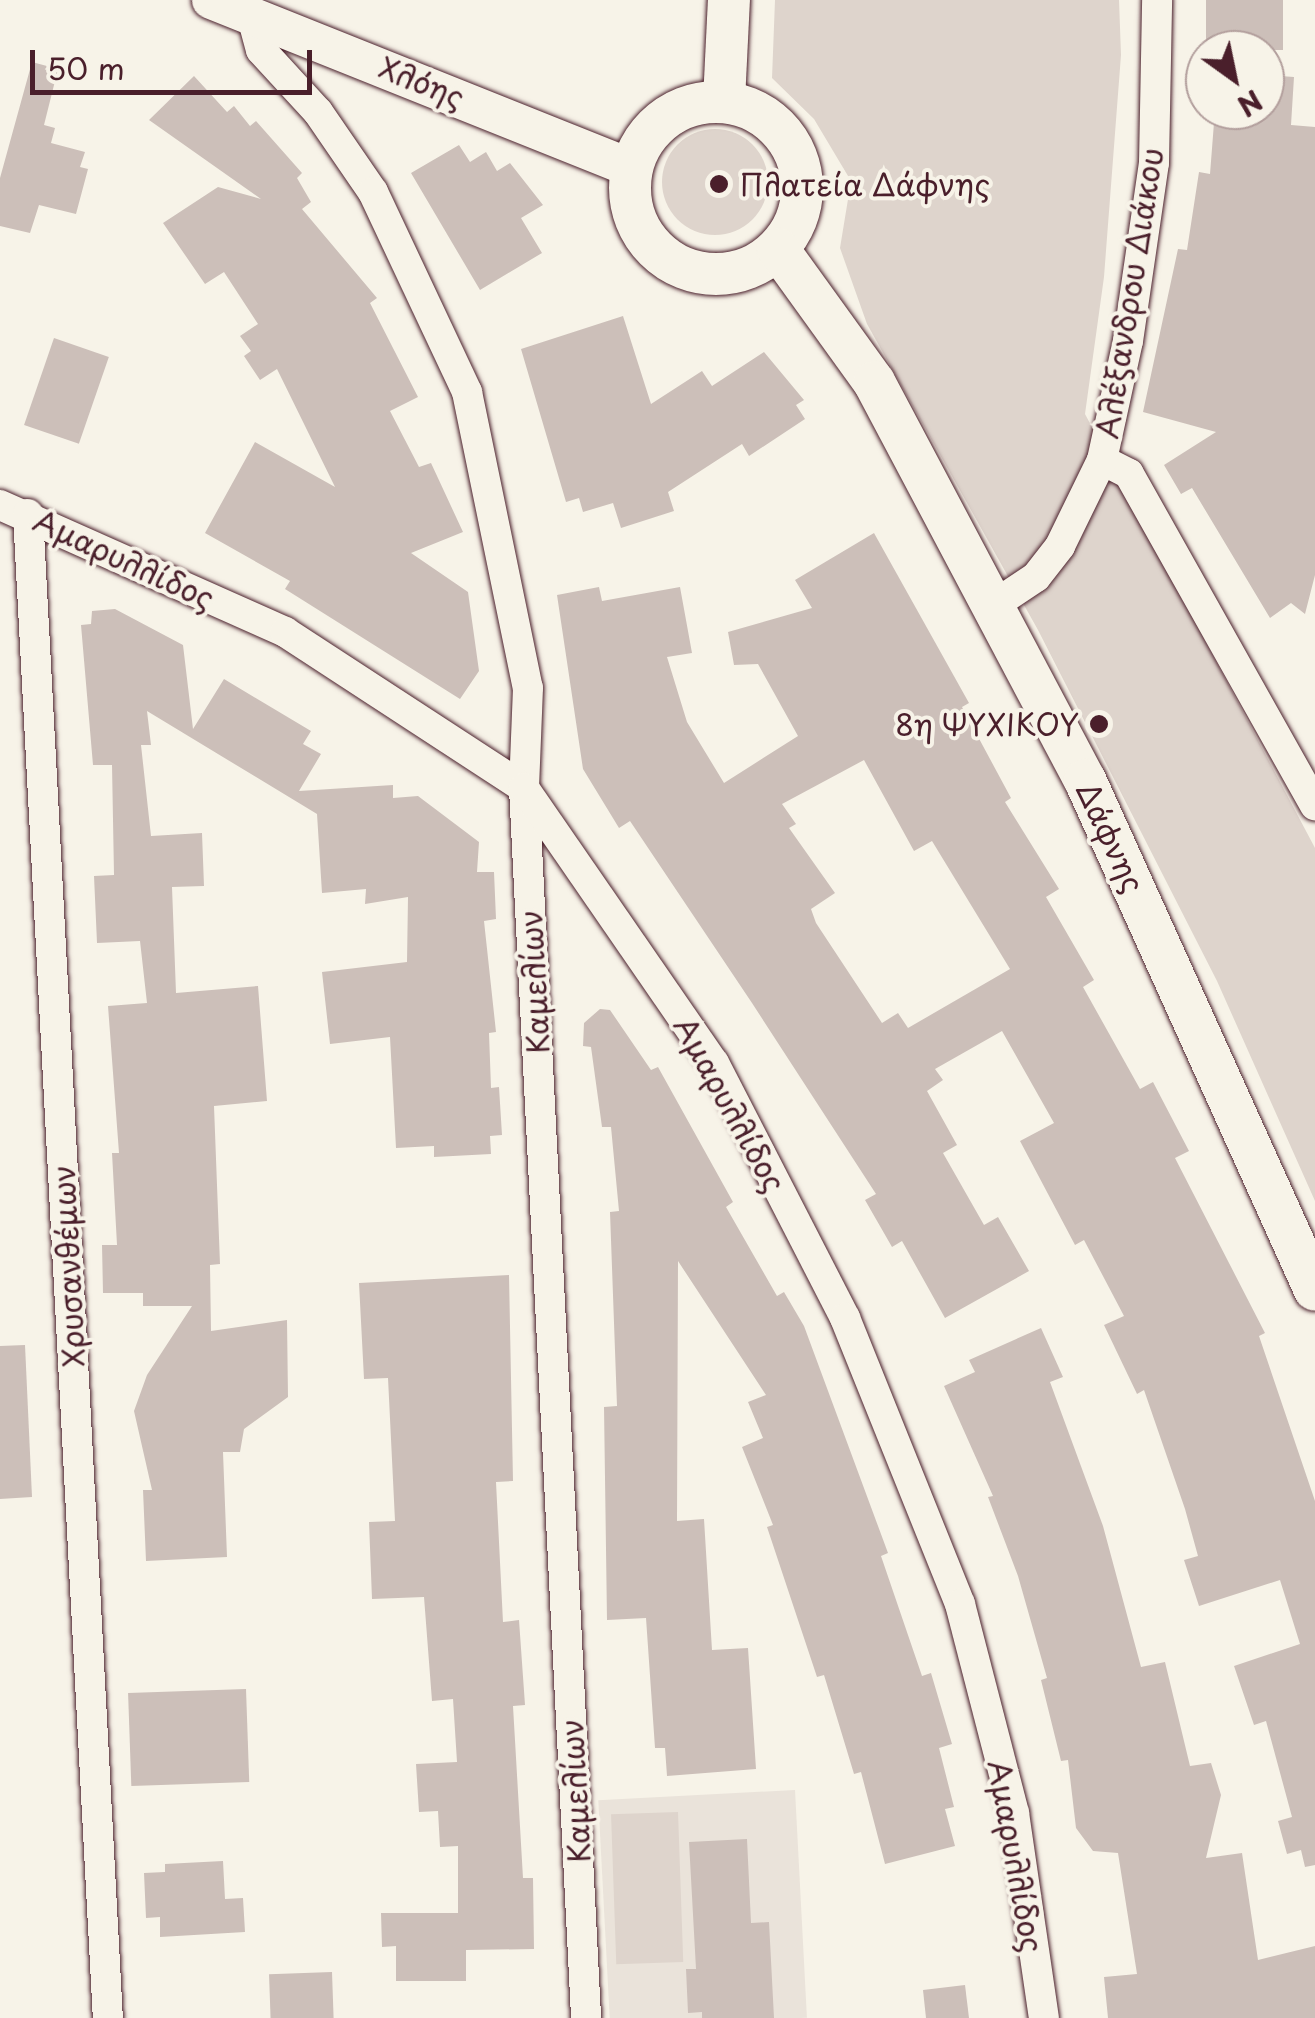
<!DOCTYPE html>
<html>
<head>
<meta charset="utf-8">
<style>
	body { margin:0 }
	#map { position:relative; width:1315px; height:2018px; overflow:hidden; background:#f7f3e8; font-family:"Playpen Sans",sans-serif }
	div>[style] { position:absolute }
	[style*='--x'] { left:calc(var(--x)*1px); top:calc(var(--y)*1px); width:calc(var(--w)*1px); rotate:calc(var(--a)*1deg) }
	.built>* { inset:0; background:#eae3da; transform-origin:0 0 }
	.green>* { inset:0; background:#ded4cc; transform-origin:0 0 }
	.round { border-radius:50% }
	.building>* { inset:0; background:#ccbfb9; transform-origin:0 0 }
	.roads { filter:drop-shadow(0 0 2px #4a1f2b) drop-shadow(0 0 2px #4a1f2b) }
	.minor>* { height:30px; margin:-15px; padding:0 15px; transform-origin:15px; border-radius:15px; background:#f7f3e8 }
	.tertiary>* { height:38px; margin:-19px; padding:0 19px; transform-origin:19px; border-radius:19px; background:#f7f3e8 }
	.secondary>* { height:42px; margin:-21px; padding:0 21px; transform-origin:21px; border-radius:21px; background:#f7f3e8 }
	.secondary>.ring { margin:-21px; padding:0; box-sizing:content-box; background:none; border:42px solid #f7f3e8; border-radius:50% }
	.dots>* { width:28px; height:28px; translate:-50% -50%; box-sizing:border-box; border:5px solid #f7f3e8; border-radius:50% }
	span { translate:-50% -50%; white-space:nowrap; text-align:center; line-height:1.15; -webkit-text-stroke:8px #f7f3e8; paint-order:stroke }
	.street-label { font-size:30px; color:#4a1f2b }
	.poi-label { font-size:30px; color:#4a1f2b }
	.left { translate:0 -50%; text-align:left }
	.right { translate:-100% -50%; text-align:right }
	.north { position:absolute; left:1185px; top:30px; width:100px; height:100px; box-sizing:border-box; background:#f7f3e8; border:2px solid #b29e9c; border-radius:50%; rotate:147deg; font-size:28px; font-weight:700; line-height:40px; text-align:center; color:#4a1f2b }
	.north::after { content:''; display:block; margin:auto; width:35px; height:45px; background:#4a1f2b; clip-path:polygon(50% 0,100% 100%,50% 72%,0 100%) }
	.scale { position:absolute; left:30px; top:50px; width:282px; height:45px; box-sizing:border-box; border:5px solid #4a1f2b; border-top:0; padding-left:12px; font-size:30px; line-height:35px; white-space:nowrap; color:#4a1f2b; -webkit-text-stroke:8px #f7f3e8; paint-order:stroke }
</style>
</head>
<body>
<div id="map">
	<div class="built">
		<div style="left:795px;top:1790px;width:228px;height:197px;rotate:87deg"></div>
	</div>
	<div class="green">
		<div style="clip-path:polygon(775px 0,1119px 0,1121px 55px,1104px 277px,1085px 414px,1315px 848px,1315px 1201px,1217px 981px,1038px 630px,867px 324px,840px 248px,851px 181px,814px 119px,772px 78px)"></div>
		<div class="round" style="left:662px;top:129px;width:106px;height:106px"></div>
		<div style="left:678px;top:1812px;width:150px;height:67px;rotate:88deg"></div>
	</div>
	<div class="building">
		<div style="left:1206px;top:0;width:77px;height:50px"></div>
		<div style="clip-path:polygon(32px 62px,58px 69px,44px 125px,55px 128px,51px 143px,85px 152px,80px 167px,88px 169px,76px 214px,39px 205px,30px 233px,0 226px,0 178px)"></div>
		<div style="clip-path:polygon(1265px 75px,1294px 77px,1291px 125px,1315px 127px,1315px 575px,1305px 614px,1291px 603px,1270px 618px,1192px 488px,1181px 494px,1164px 465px,1216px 432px,1143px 412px,1178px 249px,1187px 250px,1199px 172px,1210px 174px,1215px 110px,1265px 110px)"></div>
		<div style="clip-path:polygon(194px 76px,227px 112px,234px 106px,250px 126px,256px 121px,302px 173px,297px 178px,311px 202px,302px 209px,377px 298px,370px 303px,418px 397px,390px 411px,419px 467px,431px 463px,463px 532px,411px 553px,468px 592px,479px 671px,460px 699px,285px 589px,290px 581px,205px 533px,255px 442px,335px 487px,277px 369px,260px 380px,244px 356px,251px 351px,240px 336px,258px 324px,224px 272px,205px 284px,163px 223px,218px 187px,261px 199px,149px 120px)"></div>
		<div style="clip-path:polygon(459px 145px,470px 162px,486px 152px,497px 171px,510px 163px,543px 205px,521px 218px,542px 253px,480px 290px,411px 173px)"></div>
		<div style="clip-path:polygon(623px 316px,651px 404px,702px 371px,712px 386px,764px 352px,804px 400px,796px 405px,805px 419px,749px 456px,742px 444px,668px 492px,674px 511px,621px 528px,613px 503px,583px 512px,579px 498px,566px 502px,521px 349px)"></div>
		<div style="left:54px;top:338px;width:58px;height:92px;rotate:19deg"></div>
		<div style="clip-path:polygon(evenodd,874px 533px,969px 703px,962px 707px,1011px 798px,1005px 802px,1059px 889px,1046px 897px,1094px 980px,1083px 987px,1140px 1089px,1153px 1082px,1189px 1151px,1175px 1158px,1265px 1333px,1259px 1336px,1315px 1501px,1315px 1865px,1305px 1867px,1301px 1850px,1287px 1854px,1278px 1821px,1292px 1817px,1266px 1721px,1254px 1725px,1234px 1666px,1300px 1644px,1280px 1580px,1199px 1606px,1184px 1560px,1198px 1556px,1185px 1509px,1144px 1390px,1137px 1394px,1104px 1325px,1124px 1316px,1084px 1240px,1075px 1245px,1020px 1141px,1054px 1123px,1002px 1031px,935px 1069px,943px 1080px,927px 1091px,957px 1145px,943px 1153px,984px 1225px,998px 1217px,1029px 1271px,945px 1318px,902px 1241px,892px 1247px,865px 1200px,876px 1194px,752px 1003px,630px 821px,619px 828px,583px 769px,557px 595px,599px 587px,602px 601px,680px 587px,692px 653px,667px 657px,687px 722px,724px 783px,798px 736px,758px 664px,734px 665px,728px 632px,812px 608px,795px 580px,874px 533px,864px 760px,914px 851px,932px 841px,1010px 969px,908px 1028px,898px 1013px,882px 1023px,816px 923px,811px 909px,835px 893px,789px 828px,796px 824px,782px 804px,864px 760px)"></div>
		<div style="clip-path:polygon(115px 609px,183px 645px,193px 729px,224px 679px,311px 731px,303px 744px,321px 754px,299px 791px,393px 785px,393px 798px,418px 796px,479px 842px,477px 872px,494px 872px,496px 919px,484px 921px,496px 1032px,489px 1033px,491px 1088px,499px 1087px,502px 1135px,490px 1136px,491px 1154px,434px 1157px,434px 1146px,396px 1148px,390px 1037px,330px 1044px,322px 972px,407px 962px,408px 897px,365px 904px,366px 889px,322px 893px,317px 814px,147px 711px,151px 745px,141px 745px,151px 836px,202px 833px,204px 886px,172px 887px,176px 993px,258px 986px,267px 1101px,214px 1106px,220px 1264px,210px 1265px,211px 1331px,287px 1320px,288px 1397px,244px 1429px,240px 1452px,223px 1452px,227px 1557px,146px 1561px,143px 1490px,152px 1490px,134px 1411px,147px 1375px,192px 1306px,143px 1306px,143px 1293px,103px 1293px,102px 1245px,117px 1245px,112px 1153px,119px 1153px,108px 1006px,147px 1003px,140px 941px,97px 943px,94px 876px,114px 875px,112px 765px,93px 765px,81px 625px,91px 624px,92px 611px)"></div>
		<div style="clip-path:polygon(600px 1009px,610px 1010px,651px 1070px,658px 1067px,733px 1202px,726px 1207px,777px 1296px,784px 1292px,804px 1326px,888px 1553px,881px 1556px,922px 1676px,931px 1673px,952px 1744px,939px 1748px,954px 1807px,945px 1809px,955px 1846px,885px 1864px,861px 1772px,854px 1774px,824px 1675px,817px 1677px,767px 1527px,773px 1525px,742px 1447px,763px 1438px,748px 1402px,766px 1395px,678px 1261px,677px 1521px,704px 1519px,712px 1650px,748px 1648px,756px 1769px,667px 1776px,665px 1748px,655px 1748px,646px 1618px,607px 1620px,604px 1407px,617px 1406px,610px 1212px,619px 1211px,611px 1127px,602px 1127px,591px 1047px,583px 1046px,584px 1023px)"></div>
		<div style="clip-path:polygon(509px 1275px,513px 1481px,496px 1482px,503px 1622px,519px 1620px,525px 1705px,513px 1706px,523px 1878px,533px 1878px,534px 1949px,466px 1950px,466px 1981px,396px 1981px,396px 1946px,382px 1947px,381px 1913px,458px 1913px,458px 1846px,440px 1847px,438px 1811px,419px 1812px,416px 1764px,457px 1762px,453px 1699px,432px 1701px,424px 1597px,372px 1599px,369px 1522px,395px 1521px,388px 1378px,364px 1379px,359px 1283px)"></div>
		<div style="clip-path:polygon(1041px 1328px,1063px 1377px,1050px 1382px,1103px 1526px,1141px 1667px,1165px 1662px,1190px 1766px,1211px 1763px,1221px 1795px,1206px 1858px,1242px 1853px,1258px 1960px,1315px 1946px,1315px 2018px,1108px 2018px,1104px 1977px,1137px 1974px,1118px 1853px,1093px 1851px,1076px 1828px,1068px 1760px,1061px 1761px,1041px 1680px,1047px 1678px,1018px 1576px,988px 1497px,993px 1496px,944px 1386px,975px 1372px,969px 1360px)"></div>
		<div style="clip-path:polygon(25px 1345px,32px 1497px,0 1499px,0 1346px)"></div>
		<div style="left:246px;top:1689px;width:93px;height:118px;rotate:88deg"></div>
		<div style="clip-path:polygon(747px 1839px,751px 1923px,769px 1922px,774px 2018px,702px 2018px,702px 2012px,688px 2013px,686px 1969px,696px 1969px,689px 1842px)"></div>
		<div style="clip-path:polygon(223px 1861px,225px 1899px,243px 1898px,245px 1932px,160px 1937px,160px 1917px,146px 1918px,144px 1873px,165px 1872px,165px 1864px)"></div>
		<div style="left:332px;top:1972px;width:46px;height:63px;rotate:88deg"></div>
		<div style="clip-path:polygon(965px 1985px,969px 2018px,926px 2018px,923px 1990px)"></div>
	</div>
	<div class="roads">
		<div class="minor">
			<div style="--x:251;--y:13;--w:38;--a:75"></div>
			<div style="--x:261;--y:50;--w:84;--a:47.4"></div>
			<div style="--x:318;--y:112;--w:97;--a:55.5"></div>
			<div style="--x:373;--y:192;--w:221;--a:64.8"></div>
			<div style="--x:467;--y:392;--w:302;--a:78.4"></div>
			<div style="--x:528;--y:688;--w:100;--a:92.3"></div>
			<div style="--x:524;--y:788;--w:1232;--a:87.11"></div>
			<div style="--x:1102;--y:460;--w:30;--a:27"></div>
			<div style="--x:1129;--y:474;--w:380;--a:60.7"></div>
			<div style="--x:0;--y:505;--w:312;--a:24"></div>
			<div style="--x:285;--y:632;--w:285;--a:33.1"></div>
			<div style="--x:524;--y:788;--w:334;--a:55.4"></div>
			<div style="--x:714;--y:1063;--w:287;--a:62.8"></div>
			<div style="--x:845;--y:1318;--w:308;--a:68.1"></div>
			<div style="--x:960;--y:1604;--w:216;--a:75.5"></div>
			<div style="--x:1014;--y:1813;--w:207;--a:81.7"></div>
			<div style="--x:28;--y:514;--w:1506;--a:86.96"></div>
			<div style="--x:994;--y:605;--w:50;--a:-33.7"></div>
			<div style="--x:1036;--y:577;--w:39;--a:-52"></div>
			<div style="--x:1060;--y:546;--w:96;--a:-64"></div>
			<div style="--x:1102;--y:460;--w:122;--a:-77.7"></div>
			<div style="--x:1128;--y:341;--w:180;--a:-81.7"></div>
			<div style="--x:1154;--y:163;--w:163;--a:-88.9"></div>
		</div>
		<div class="tertiary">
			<div style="--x:211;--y:0;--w:452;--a:21.8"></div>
		</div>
		<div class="secondary">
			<div style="--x:724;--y:101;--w:101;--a:-87.2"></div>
			<div class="ring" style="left:630px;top:102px;width:130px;height:130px"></div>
			<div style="--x:778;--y:249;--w:164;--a:54.2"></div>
			<div style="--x:874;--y:382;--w:450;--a:62.1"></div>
			<div style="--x:1085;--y:780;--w:559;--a:65.73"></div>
		</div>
	</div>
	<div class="dots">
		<div style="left:719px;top:184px;background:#4a1f2b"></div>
		<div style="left:1099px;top:724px;background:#4a1f2b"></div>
	</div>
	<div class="street-label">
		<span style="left:422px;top:82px;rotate:22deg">Χλόης</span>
		<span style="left:1129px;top:293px;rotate:-81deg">Αλέξανδρου Διάκου</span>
		<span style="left:124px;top:559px;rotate:25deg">Αμαρυλλίδος</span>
		<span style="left:1111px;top:837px;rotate:65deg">Δάφνης</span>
		<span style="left:534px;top:982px;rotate:-93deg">Καμελίων</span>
		<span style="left:730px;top:1104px;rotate:61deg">Αμαρυλλίδος</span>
		<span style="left:68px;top:1266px;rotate:-93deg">Χρυσανθέμων</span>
		<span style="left:575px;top:1791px;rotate:-93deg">Καμελίων</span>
		<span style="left:1016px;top:1856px;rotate:80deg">Αμαρυλλίδος</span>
	</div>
	<div class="poi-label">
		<span class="left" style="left:739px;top:184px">Πλατεία Δάφνης</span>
		<span class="right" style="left:1079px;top:724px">8η ΨΥΧΙΚΟΥ</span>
	</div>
	<div class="north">N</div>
	<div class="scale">50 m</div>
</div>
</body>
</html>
